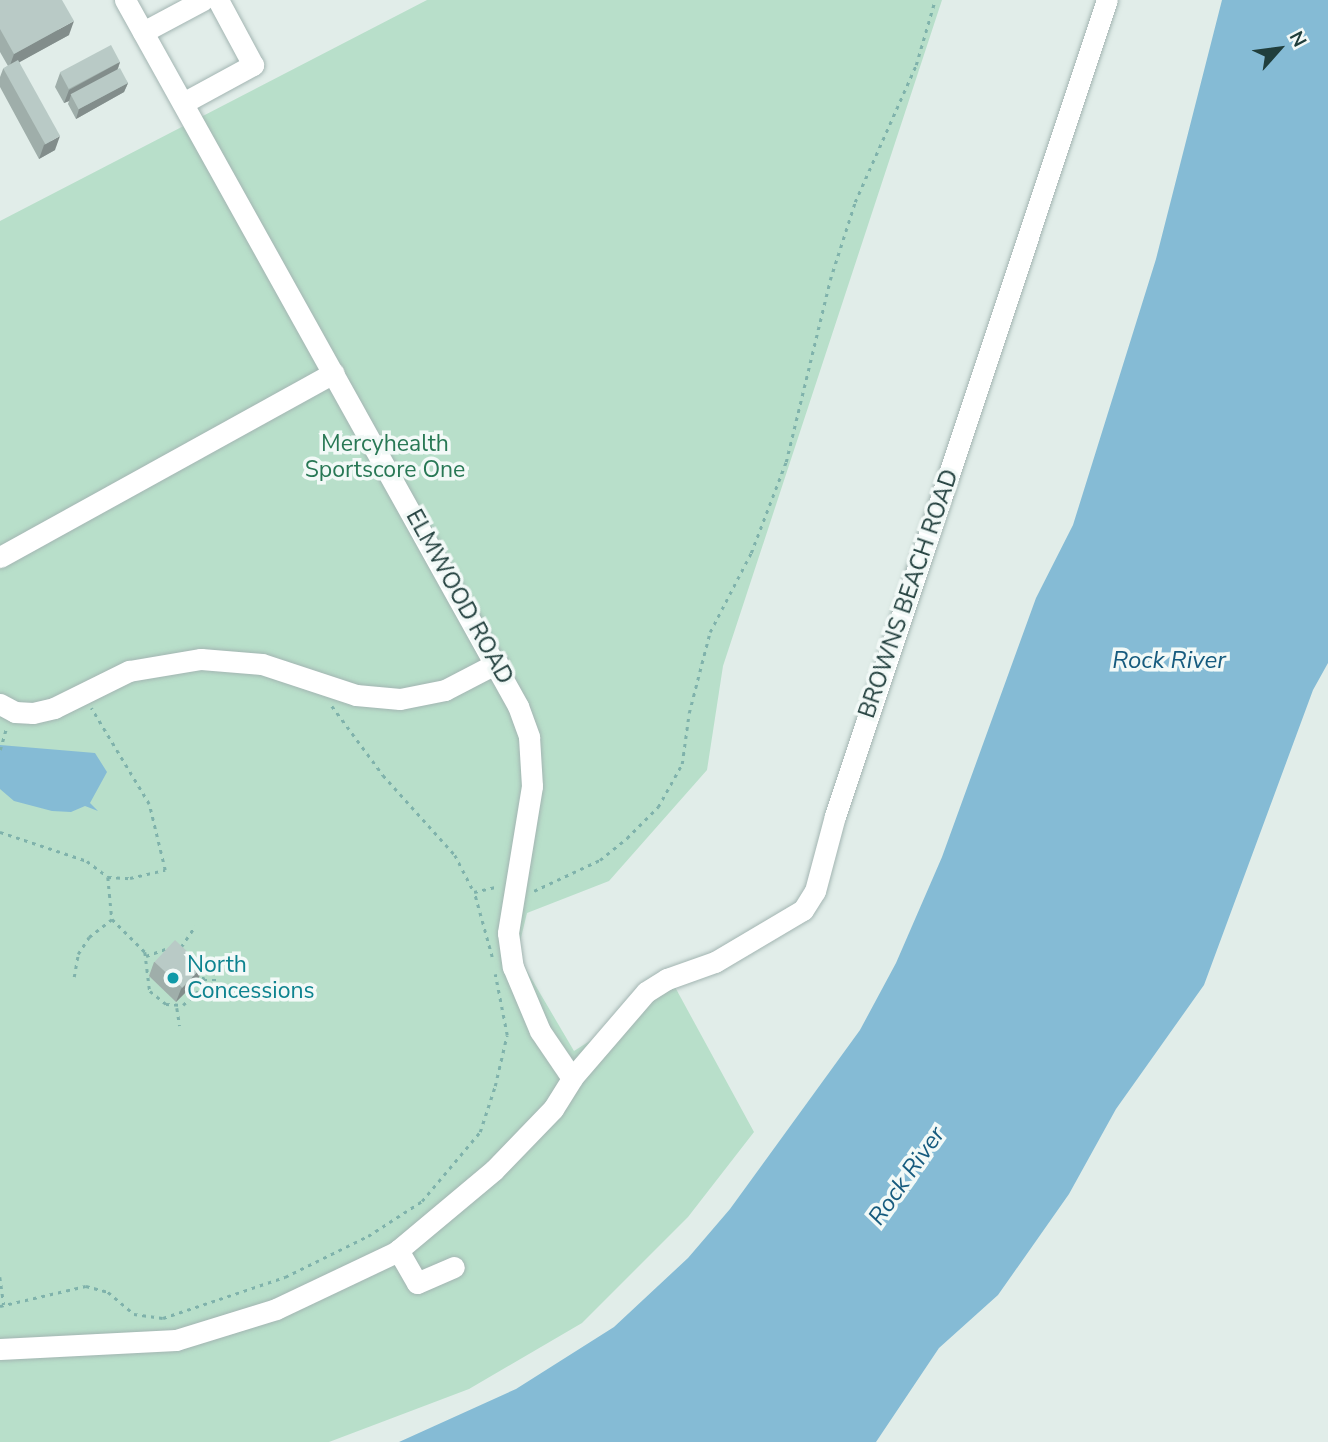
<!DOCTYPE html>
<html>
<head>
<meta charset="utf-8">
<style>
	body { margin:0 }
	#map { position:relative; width:1328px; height:1442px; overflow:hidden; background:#e1ede9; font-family:"Nunito Sans",sans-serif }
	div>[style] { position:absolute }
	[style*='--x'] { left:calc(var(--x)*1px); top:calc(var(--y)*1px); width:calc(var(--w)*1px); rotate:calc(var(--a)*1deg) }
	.green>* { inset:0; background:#b8dfca }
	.water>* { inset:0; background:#85bbd5 }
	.path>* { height:2.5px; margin-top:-1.25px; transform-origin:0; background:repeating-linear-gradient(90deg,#7fb2ab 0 3.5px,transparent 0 8.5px) }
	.roads { filter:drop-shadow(0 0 2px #a3b5b2) drop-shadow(0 0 2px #a3b5b2) }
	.minor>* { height:21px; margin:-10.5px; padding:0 10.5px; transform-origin:10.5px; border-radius:10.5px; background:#fff }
	.wall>* { inset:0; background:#9faeaa }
	.shaded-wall>* { inset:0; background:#828d8b }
	.building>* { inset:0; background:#b9cac6; transform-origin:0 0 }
	.dots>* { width:19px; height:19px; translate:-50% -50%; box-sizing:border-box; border:4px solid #f2f9f7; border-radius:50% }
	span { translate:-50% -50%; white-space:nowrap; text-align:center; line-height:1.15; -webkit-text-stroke:7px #f2f9f7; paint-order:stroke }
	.park-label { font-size:23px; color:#287855 }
	.street-label { font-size:23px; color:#203e3c }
	.culture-label { font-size:23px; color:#0d838f }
	.left { translate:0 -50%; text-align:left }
	.water-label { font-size:24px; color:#165b7e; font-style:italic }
	.north { position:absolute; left:1244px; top:14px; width:70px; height:70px; -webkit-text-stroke:5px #f2f9f7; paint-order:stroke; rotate:62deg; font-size:19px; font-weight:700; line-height:28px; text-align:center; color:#203e3c }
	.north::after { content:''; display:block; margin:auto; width:24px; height:32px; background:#203e3c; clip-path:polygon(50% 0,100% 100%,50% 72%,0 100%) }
</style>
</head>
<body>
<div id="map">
	<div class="green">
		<div style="clip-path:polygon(427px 0,942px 0,723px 666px,707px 770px,609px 881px,527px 913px,517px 954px,574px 1051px,675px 987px,754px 1132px,688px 1217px,582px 1323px,469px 1389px,329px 1442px,0 1442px,0 221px)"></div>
	</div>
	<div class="water">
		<div style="clip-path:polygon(1222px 0,1328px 0,1328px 663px,1313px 690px,1204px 985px,1116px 1109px,1069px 1194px,998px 1295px,939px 1348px,876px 1442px,399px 1442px,516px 1389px,614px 1327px,688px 1258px,730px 1209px,860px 1030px,896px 963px,942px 857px,1036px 598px,1073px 525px,1156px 259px)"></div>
		<div style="clip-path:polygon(0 745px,95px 753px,107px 772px,90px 803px,98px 811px,85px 806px,71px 812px,52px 811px,14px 801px,0 789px)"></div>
	</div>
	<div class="path">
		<div style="--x:332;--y:706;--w:86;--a:53.5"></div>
		<div style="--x:383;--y:775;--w:108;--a:48"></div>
		<div style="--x:455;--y:855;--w:42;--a:62.8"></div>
		<div style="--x:0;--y:750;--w:25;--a:-74"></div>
		<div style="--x:0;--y:832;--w:92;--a:18.4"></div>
		<div style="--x:87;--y:861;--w:26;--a:37"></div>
		<div style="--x:108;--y:877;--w:22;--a:3"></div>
		<div style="--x:130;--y:878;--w:36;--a:-13"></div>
		<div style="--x:165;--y:870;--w:68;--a:-103.6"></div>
		<div style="--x:149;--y:804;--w:112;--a:-121.1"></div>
		<div style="--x:108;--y:877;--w:42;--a:84.6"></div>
		<div style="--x:112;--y:919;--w:47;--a:45"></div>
		<div style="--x:145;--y:952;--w:39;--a:83"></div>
		<div style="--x:150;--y:991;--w:21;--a:39"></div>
		<div style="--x:166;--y:1004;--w:17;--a:3"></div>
		<div style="--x:183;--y:1005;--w:25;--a:-43"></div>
		<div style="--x:201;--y:988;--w:9;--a:-69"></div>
		<div style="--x:204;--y:980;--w:11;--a:-117"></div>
		<div style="--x:534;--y:891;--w:73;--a:-25.2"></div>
		<div style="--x:600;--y:860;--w:35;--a:-39"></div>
		<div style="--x:627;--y:838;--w:44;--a:-45"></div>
		<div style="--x:658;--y:807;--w:49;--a:-60.8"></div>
		<div style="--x:682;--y:764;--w:51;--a:-82.2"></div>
		<div style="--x:689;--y:713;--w:84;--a:-75.5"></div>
		<div style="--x:710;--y:632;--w:89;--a:-62.6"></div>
		<div style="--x:751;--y:553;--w:97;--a:-69"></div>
		<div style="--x:786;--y:462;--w:187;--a:-76.4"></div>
		<div style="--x:830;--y:280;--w:82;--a:-72.2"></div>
		<div style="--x:855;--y:202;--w:150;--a:-66"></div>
		<div style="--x:916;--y:65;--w:68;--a:-73.7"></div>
		<div style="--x:181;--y:947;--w:25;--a:-56"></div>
		<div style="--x:146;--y:956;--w:23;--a:-20"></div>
		<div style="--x:492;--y:957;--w:67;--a:-105.5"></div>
		<div style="--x:474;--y:892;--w:23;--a:-13"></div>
		<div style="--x:74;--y:977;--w:23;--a:-80"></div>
		<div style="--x:78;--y:954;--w:20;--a:-57"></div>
		<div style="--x:89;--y:937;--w:29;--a:-38"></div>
		<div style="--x:204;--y:980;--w:17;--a:0"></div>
		<div style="--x:177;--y:1008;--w:18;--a:81"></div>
		<div style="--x:0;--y:1277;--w:28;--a:82"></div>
		<div style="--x:0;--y:1306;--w:88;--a:-13.1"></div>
		<div style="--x:86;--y:1286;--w:23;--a:15"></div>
		<div style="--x:108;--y:1292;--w:34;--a:40"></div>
		<div style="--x:134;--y:1314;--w:29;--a:8"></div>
		<div style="--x:163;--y:1318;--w:129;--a:-18.6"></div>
		<div style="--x:285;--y:1277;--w:93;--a:-26.3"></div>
		<div style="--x:368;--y:1236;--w:64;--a:-32.9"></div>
		<div style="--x:422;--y:1201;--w:90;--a:-50"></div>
		<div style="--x:480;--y:1132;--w:48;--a:-71.9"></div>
		<div style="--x:495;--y:1086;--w:52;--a:-76.8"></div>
		<div style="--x:507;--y:1035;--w:62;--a:-101.1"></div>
	</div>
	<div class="roads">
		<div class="minor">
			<div style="--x:125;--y:0;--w:808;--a:60.9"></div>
			<div style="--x:518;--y:706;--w:33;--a:70"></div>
			<div style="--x:529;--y:737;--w:49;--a:86.5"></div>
			<div style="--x:532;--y:786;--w:149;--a:99.3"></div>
			<div style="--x:508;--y:933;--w:34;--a:82"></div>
			<div style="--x:513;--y:967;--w:69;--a:67.1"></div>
			<div style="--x:540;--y:1031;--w:57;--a:55.8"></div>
			<div style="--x:143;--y:32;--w:68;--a:-28.1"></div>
			<div style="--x:183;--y:103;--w:80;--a:-28.5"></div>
			<div style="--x:253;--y:65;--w:74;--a:-118.3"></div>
			<div style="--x:0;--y:557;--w:381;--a:-28.9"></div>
			<div style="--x:0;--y:704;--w:17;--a:28"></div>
			<div style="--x:15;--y:712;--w:18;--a:3"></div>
			<div style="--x:33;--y:713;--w:22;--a:-13"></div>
			<div style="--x:54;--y:708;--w:84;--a:-26.3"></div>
			<div style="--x:129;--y:671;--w:73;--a:-9.5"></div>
			<div style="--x:201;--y:659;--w:61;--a:4.7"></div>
			<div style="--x:262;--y:664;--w:99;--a:18.3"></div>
			<div style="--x:356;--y:695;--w:44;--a:5.2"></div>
			<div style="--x:400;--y:699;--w:46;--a:-11.3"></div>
			<div style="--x:445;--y:690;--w:59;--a:-27.4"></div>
			<div style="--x:398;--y:1250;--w:38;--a:60"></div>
			<div style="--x:417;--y:1283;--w:40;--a:-23.4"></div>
			<div style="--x:0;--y:1349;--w:176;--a:-2.9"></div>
			<div style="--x:176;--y:1340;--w:105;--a:-17.2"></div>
			<div style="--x:276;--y:1309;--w:133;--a:-25.4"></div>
			<div style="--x:396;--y:1252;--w:128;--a:-39.9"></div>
			<div style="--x:494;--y:1170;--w:85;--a:-46"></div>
			<div style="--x:553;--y:1109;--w:36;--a:-58"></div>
			<div style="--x:572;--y:1078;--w:113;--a:-49.3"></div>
			<div style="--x:646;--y:992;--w:25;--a:-32"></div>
			<div style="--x:667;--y:979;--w:51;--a:-19.5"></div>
			<div style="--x:715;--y:962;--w:102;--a:-30.6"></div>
			<div style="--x:803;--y:910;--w:22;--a:-58"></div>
			<div style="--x:815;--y:891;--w:78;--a:-75.1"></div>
			<div style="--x:835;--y:816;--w:860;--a:-71.57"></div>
		</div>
	</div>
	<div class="wall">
		<div style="clip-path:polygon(0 0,69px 35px,19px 62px,55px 150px,39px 159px,0 87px,0 77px,3px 69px,8px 66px,0 52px)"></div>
		<div style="clip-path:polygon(120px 62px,118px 69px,128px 83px,124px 92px,76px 119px,68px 104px,69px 101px,64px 103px,55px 87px,60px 73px)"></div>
		<div style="clip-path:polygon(154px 962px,203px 966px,198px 980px,176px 1002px,149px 976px)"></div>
	</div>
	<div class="shaded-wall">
		<div style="clip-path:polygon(74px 21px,69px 35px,9px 68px,14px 54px)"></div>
		<div style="clip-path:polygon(120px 62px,115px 76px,71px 95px,69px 101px,64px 103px,69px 90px)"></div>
		<div style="clip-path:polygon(128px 83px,124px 92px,76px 119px,79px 109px)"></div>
		<div style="clip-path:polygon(60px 136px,55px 150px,39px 159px,44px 145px)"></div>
		<div style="clip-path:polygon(203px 966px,198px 980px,176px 1002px,181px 989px)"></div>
	</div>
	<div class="building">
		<div style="clip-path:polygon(0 0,62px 0,74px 21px,14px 54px,0 29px)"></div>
		<div style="left:111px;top:45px;width:19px;height:58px;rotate:62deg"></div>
		<div style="left:18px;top:60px;width:87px;height:17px;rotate:61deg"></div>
		<div style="left:120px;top:68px;width:17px;height:56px;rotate:62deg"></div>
		<div style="left:175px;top:940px;width:38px;height:30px;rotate:43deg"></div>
	</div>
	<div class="dots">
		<div style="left:173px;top:978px;background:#0f9aa8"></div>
	</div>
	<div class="park-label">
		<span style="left:385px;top:457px">Mercyhealth<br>Sportscore One</span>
	</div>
	<div class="street-label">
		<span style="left:909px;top:594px;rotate:-71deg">BROWNS BEACH ROAD</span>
		<span style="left:459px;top:597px;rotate:61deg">ELMWOOD ROAD</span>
	</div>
	<div class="culture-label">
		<span class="left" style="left:187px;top:978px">North<br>Concessions</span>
	</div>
	<div class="water-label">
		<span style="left:1169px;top:661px">Rock River</span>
		<span style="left:907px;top:1176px;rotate:-55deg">Rock River</span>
	</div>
	<div class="north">N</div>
</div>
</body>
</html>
